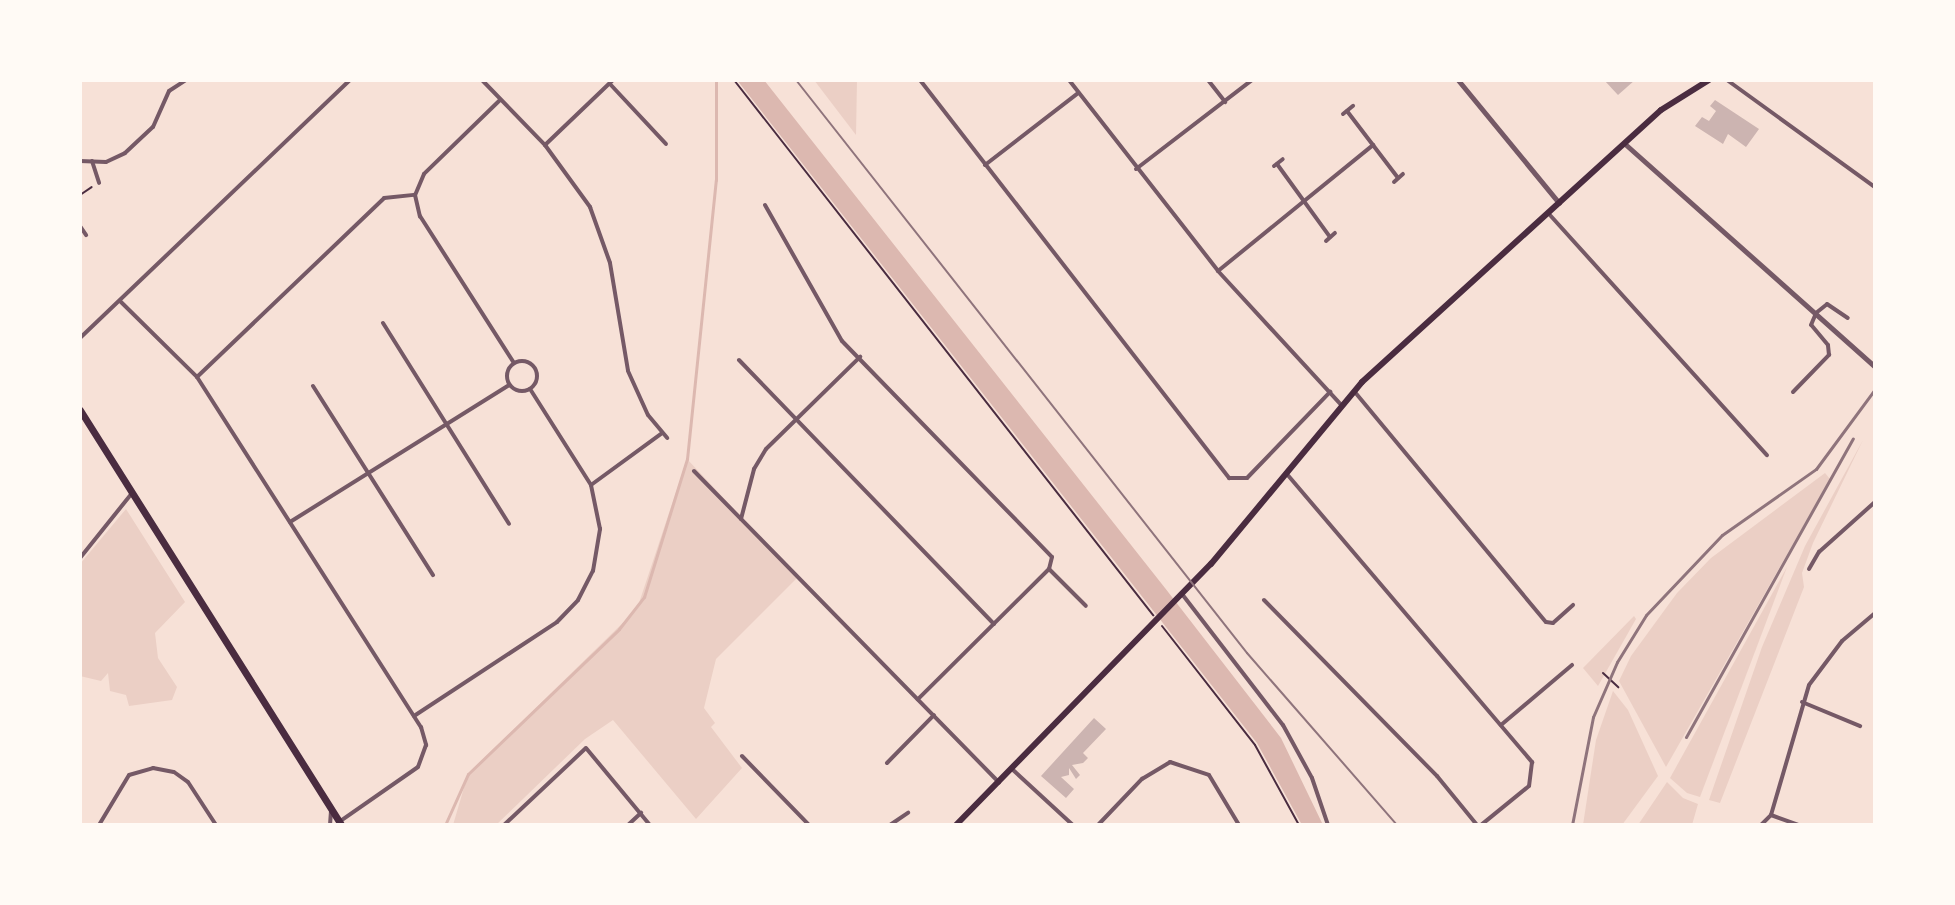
<!DOCTYPE html>
<html>
<head>
<meta charset="utf-8">
<style>
	body { margin:0 }
	#map { position:relative; width:1955px; height:905px; overflow:hidden; background:#f7e1d7; font-family:"IBM Plex Sans",sans-serif }
	div>[style] { position:absolute }
	[style*='--x'] { left:calc(var(--x)*1px); top:calc(var(--y)*1px); width:calc(var(--w)*1px); rotate:calc(var(--a)*1deg) }
	.green>* { inset:0; background:#ebcfc5 }
	.water>* { inset:0; background:#dcb8b0 }
	.stream>* { height:3px; margin:-1.5px; padding:0 1.5px; transform-origin:1.5px; border-radius:1.5px; background:#dcb8b0 }
	.building>* { inset:0; background:#ccb4b1 }
	.path>* { height:2px; margin:-1px; padding:0 1px; transform-origin:1px; border-radius:1px; background:#4a2c40 }
	.minor>* { height:4px; margin:-2px; padding:0 2px; transform-origin:2px; border-radius:2px; background:#755966 }
	.minor>.ring { margin:-2px; padding:0; box-sizing:content-box; background:none; border:4px solid #755966; border-radius:50% }
	.tertiary>* { height:5px; margin:-2.5px; padding:0 2.5px; transform-origin:2.5px; border-radius:2.5px; background:#755966 }
	.secondary>* { height:6px; margin:-3px; padding:0 3px; transform-origin:3px; border-radius:3px; background:#4a2c40 }
	.trunk>* { height:7px; margin:-3.5px; padding:0 3.5px; transform-origin:3.5px; border-radius:3.5px; background:#4a2c40 }
	.tram>* { height:2px; margin:-1px; padding:0 1px; transform-origin:1px; border-radius:1px; background:#8f747c }
	.rail>* { height:3px; margin:-1.5px; padding:0 1.5px; transform-origin:1.5px; border-radius:1.5px; background:#8f747c }
	span { translate:-50% -50%; white-space:nowrap; text-align:center; line-height:1.15; -webkit-text-stroke:7px #fffaf5; paint-order:stroke }
	.frame { position:absolute; inset:0; border:82px solid #fffaf5; pointer-events:none }
</style>
</head>
<body>
<div id="map">
	<div class="green">
		<div style="clip-path:polygon(814px 80px,857px 80px,856px 135px)"></div>
		<div style="clip-path:polygon(1863px 440px,1813px 543px,1802px 573px,1804px 587px,1720px 803px,1709px 800px,1762px 647px,1805px 546px)"></div>
		<div style="clip-path:polygon(687px 459px,798px 577px,716px 659px,704px 708px,715px 723px,711px 727px,742px 768px,696px 819px,613px 720px,585px 739px,496px 825px,453px 825px,468px 774px,637px 609px)"></div>
		<div style="clip-path:polygon(1825px 473px,1830px 479px,1666px 767px,1619px 681px,1631px 656px,1677px 593px,1711px 558px)"></div>
		<div style="clip-path:polygon(126px 509px,185px 602px,155px 633px,158px 658px,177px 687px,172px 700px,129px 706px,126px 695px,110px 691px,108px 673px,101px 681px,80px 676px,80px 564px)"></div>
		<div style="clip-path:polygon(1787px 567px,1700px 797px,1687px 793px,1670px 778px)"></div>
		<div style="clip-path:polygon(1634px 616px,1636px 619px,1598px 686px,1583px 668px)"></div>
		<div style="clip-path:polygon(1613px 691px,1628px 710px,1658px 776px,1622px 825px,1583px 825px,1596px 740px)"></div>
		<div style="clip-path:polygon(1667px 782px,1683px 798px,1698px 804px,1692px 825px,1638px 825px)"></div>
	</div>
	<div class="water">
		<div style="clip-path:polygon(737px 80px,764px 80px,1165px 588px,1281px 738px,1323px 825px,1302px 825px,1257px 743px)"></div>
	</div>
	<div class="stream">
		<div style="--x:445;--y:825;--w:56;--a:-65.7"></div>
		<div style="--x:468;--y:774;--w:209;--a:-43.8"></div>
		<div style="--x:619;--y:629;--w:41;--a:-52"></div>
		<div style="--x:644;--y:597;--w:145;--a:-72.7"></div>
		<div style="--x:687;--y:459;--w:281;--a:-84.1"></div>
		<div style="--x:716;--y:180;--w:100;--a:-90"></div>
	</div>
	<div class="building">
		<div style="clip-path:polygon(1604px 80px,1635px 80px,1618px 95px)"></div>
		<div style="clip-path:polygon(1715px 100px,1759px 129px,1746px 147px,1728px 134px,1723px 144px,1695px 126px,1702px 117px,1709px 121px,1716px 111px,1710px 106px)"></div>
		<div style="clip-path:polygon(1094px 718px,1106px 729px,1083px 753px,1088px 758px,1083px 763px,1072px 765px,1080px 775px,1076px 779px,1069px 768px,1069px 775px,1061px 777px,1074px 789px,1066px 798px,1041px 776px)"></div>
	</div>
	<div class="path">
		<div style="--x:734;--y:80;--w:680;--a:51.93"></div>
		<div style="--x:80;--y:195;--w:14;--a:-34"></div>
		<div style="--x:80;--y:215;--w:3;--a:90"></div>
		<div style="--x:1162;--y:626;--w:151;--a:52"></div>
		<div style="--x:1255;--y:745;--w:91;--a:61.2"></div>
		<div style="--x:1603;--y:673;--w:21;--a:43"></div>
	</div>
	<div class="minor">
		<div style="--x:482;--y:80;--w:91;--a:45.9"></div>
		<div style="--x:545;--y:145;--w:77;--a:54"></div>
		<div style="--x:590;--y:207;--w:59;--a:70.3"></div>
		<div style="--x:610;--y:263;--w:109;--a:80.5"></div>
		<div style="--x:628;--y:371;--w:48;--a:65.6"></div>
		<div style="--x:648;--y:415;--w:30;--a:50"></div>
		<div style="--x:920;--y:80;--w:504;--a:52.17"></div>
		<div style="--x:1229;--y:478;--w:18;--a:0"></div>
		<div style="--x:1247;--y:478;--w:120;--a:-46"></div>
		<div style="--x:1069;--y:80;--w:242;--a:52"></div>
		<div style="--x:1218;--y:271;--w:183;--a:47.4"></div>
		<div style="--x:1208;--y:80;--w:28;--a:52"></div>
		<div style="--x:1727;--y:80;--w:183;--a:35.9"></div>
		<div style="--x:610;--y:84;--w:82;--a:47"></div>
		<div style="--x:500;--y:100;--w:106;--a:135.8"></div>
		<div style="--x:424;--y:174;--w:23;--a:113"></div>
		<div style="--x:415;--y:195;--w:22;--a:77"></div>
		<div style="--x:420;--y:216;--w:174;--a:57.4"></div>
		<div style="--x:1347;--y:111;--w:84;--a:52.7"></div>
		<div style="--x:1343;--y:114;--w:13;--a:-39"></div>
		<div style="--x:545;--y:145;--w:94;--a:-43.7"></div>
		<div style="--x:80;--y:161;--w:26;--a:2"></div>
		<div style="--x:106;--y:162;--w:21;--a:-25"></div>
		<div style="--x:125;--y:153;--w:38;--a:-43"></div>
		<div style="--x:153;--y:127;--w:39;--a:-66"></div>
		<div style="--x:169;--y:91;--w:20;--a:-33"></div>
		<div style="--x:92;--y:161;--w:23;--a:72"></div>
		<div style="--x:1277;--y:164;--w:90;--a:54"></div>
		<div style="--x:985;--y:165;--w:118;--a:-37.7"></div>
		<div style="--x:1274;--y:166;--w:11;--a:-38"></div>
		<div style="--x:1136;--y:169;--w:146;--a:-37.5"></div>
		<div style="--x:1394;--y:182;--w:12;--a:-42"></div>
		<div style="--x:765;--y:205;--w:156;--a:60.5"></div>
		<div style="--x:842;--y:341;--w:301;--a:45.8"></div>
		<div style="--x:1052;--y:557;--w:12;--a:104"></div>
		<div style="--x:1049;--y:569;--w:185;--a:135.2"></div>
		<div style="--x:1549;--y:214;--w:325;--a:47.9"></div>
		<div style="--x:80;--y:226;--w:11;--a:56"></div>
		<div style="--x:1326;--y:241;--w:12;--a:-42"></div>
		<div style="--x:1218;--y:271;--w:200;--a:-39.1"></div>
		<div style="--x:121;--y:302;--w:107;--a:44.6"></div>
		<div style="--x:197;--y:377;--w:416;--a:57.4"></div>
		<div style="--x:421;--y:727;--w:19;--a:74"></div>
		<div style="--x:426;--y:745;--w:23;--a:110"></div>
		<div style="--x:418;--y:767;--w:96;--a:145.2"></div>
		<div style="--x:383;--y:323;--w:237;--a:57.9"></div>
		<div style="--x:80;--y:338;--w:373;--a:-43.7"></div>
		<div style="--x:739;--y:360;--w:367;--a:46"></div>
		<div class="ring" style="left:507px;top:361px;width:26px;height:26px"></div>
		<div style="--x:197;--y:377;--w:259;--a:-43.7"></div>
		<div style="--x:384;--y:198;--w:30;--a:-6"></div>
		<div style="--x:313;--y:386;--w:224;--a:57.6"></div>
		<div style="--x:1354;--y:391;--w:300;--a:50.3"></div>
		<div style="--x:1546;--y:622;--w:7;--a:8"></div>
		<div style="--x:1553;--y:623;--w:27;--a:-42"></div>
		<div style="--x:1793;--y:392;--w:52;--a:-45.8"></div>
		<div style="--x:1829;--y:355;--w:10;--a:-96"></div>
		<div style="--x:1828;--y:345;--w:26;--a:-130"></div>
		<div style="--x:1811;--y:325;--w:13;--a:-67"></div>
		<div style="--x:1816;--y:313;--w:14;--a:-39"></div>
		<div style="--x:1827;--y:304;--w:25;--a:34"></div>
		<div style="--x:694;--y:471;--w:436;--a:45.6"></div>
		<div style="--x:1286;--y:473;--w:380;--a:49.6"></div>
		<div style="--x:1532;--y:762;--w:24;--a:97"></div>
		<div style="--x:1529;--y:786;--w:62;--a:140.9"></div>
		<div style="--x:591;--y:485;--w:88;--a:-36.2"></div>
		<div style="--x:741;--y:519;--w:52;--a:-75.4"></div>
		<div style="--x:754;--y:469;--w:23;--a:-59"></div>
		<div style="--x:766;--y:449;--w:132;--a:-44.4"></div>
		<div style="--x:290;--y:522;--w:258;--a:-32"></div>
		<div style="--x:80;--y:558;--w:83;--a:-51.3"></div>
		<div style="--x:1049;--y:569;--w:52;--a:45"></div>
		<div style="--x:1809;--y:569;--w:20;--a:-60"></div>
		<div style="--x:1819;--y:552;--w:75;--a:-41.8"></div>
		<div style="--x:1182;--y:594;--w:165;--a:52.4"></div>
		<div style="--x:1283;--y:725;--w:60;--a:61.3"></div>
		<div style="--x:1312;--y:778;--w:50;--a:71.2"></div>
		<div style="--x:1264;--y:600;--w:247;--a:45.5"></div>
		<div style="--x:1437;--y:776;--w:63;--a:50.8"></div>
		<div style="--x:1802;--y:702;--w:63;--a:22.5"></div>
		<div style="--x:414;--y:716;--w:171;--a:-33.3"></div>
		<div style="--x:557;--y:622;--w:30;--a:-46"></div>
		<div style="--x:578;--y:600;--w:33;--a:-63"></div>
		<div style="--x:593;--y:571;--w:43;--a:-80.5"></div>
		<div style="--x:600;--y:529;--w:45;--a:-101.6"></div>
		<div style="--x:591;--y:485;--w:114;--a:-122.4"></div>
		<div style="--x:1501;--y:725;--w:93;--a:-40.2"></div>
		<div style="--x:742;--y:756;--w:96;--a:45.8"></div>
		<div style="--x:887;--y:763;--w:67;--a:-45.6"></div>
		<div style="--x:1012;--y:769;--w:83;--a:42.6"></div>
		<div style="--x:1771;--y:815;--w:135;--a:-73.7"></div>
		<div style="--x:1809;--y:685;--w:55;--a:-53.1"></div>
		<div style="--x:1842;--y:641;--w:43;--a:-40.3"></div>
		<div style="--x:1771;--y:815;--w:29;--a:20"></div>
		<div style="--x:99;--y:825;--w:58;--a:-59"></div>
		<div style="--x:129;--y:775;--w:25;--a:-16"></div>
		<div style="--x:153;--y:768;--w:21;--a:11"></div>
		<div style="--x:174;--y:772;--w:17;--a:36"></div>
		<div style="--x:188;--y:782;--w:51;--a:56.9"></div>
		<div style="--x:330;--y:825;--w:13;--a:-86"></div>
		<div style="--x:504;--y:825;--w:112;--a:-43.2"></div>
		<div style="--x:586;--y:748;--w:100;--a:50.3"></div>
		<div style="--x:628;--y:825;--w:18;--a:-43"></div>
		<div style="--x:890;--y:825;--w:22;--a:-34"></div>
		<div style="--x:1098;--y:825;--w:64;--a:-46.3"></div>
		<div style="--x:1142;--y:779;--w:33;--a:-31"></div>
		<div style="--x:1170;--y:762;--w:41;--a:18.4"></div>
		<div style="--x:1209;--y:775;--w:58;--a:59"></div>
		<div style="--x:1761;--y:825;--w:14;--a:-45"></div>
	</div>
	<div class="tertiary">
		<div style="--x:1458;--y:80;--w:159;--a:50.6"></div>
		<div style="--x:1625;--y:144;--w:335;--a:41.7"></div>
	</div>
	<div class="secondary">
		<div style="--x:956;--y:825;--w:365;--a:-45.7"></div>
		<div style="--x:1211;--y:564;--w:236;--a:-50.3"></div>
		<div style="--x:1362;--y:382;--w:404;--a:-42.3"></div>
		<div style="--x:1661;--y:110;--w:57;--a:-32"></div>
	</div>
	<div class="trunk">
		<div style="--x:80;--y:410;--w:490;--a:57.8"></div>
	</div>
	<div class="tram">
		<div style="--x:796;--y:80;--w:729;--a:51.79"></div>
		<div style="--x:1247;--y:653;--w:228;--a:48.9"></div>
	</div>
	<div class="rail">
		<div style="--x:1686;--y:737;--w:342;--a:-60.8"></div>
		<div style="--x:1572;--y:825;--w:110;--a:-79"></div>
		<div style="--x:1593;--y:717;--w:60;--a:-66.4"></div>
		<div style="--x:1617;--y:662;--w:55;--a:-58.3"></div>
		<div style="--x:1646;--y:615;--w:110;--a:-46.5"></div>
		<div style="--x:1722;--y:535;--w:115;--a:-35.1"></div>
		<div style="--x:1816;--y:469;--w:99;--a:-53.6"></div>
	</div>
	<div class="frame"></div>
</div>
</body>
</html>
